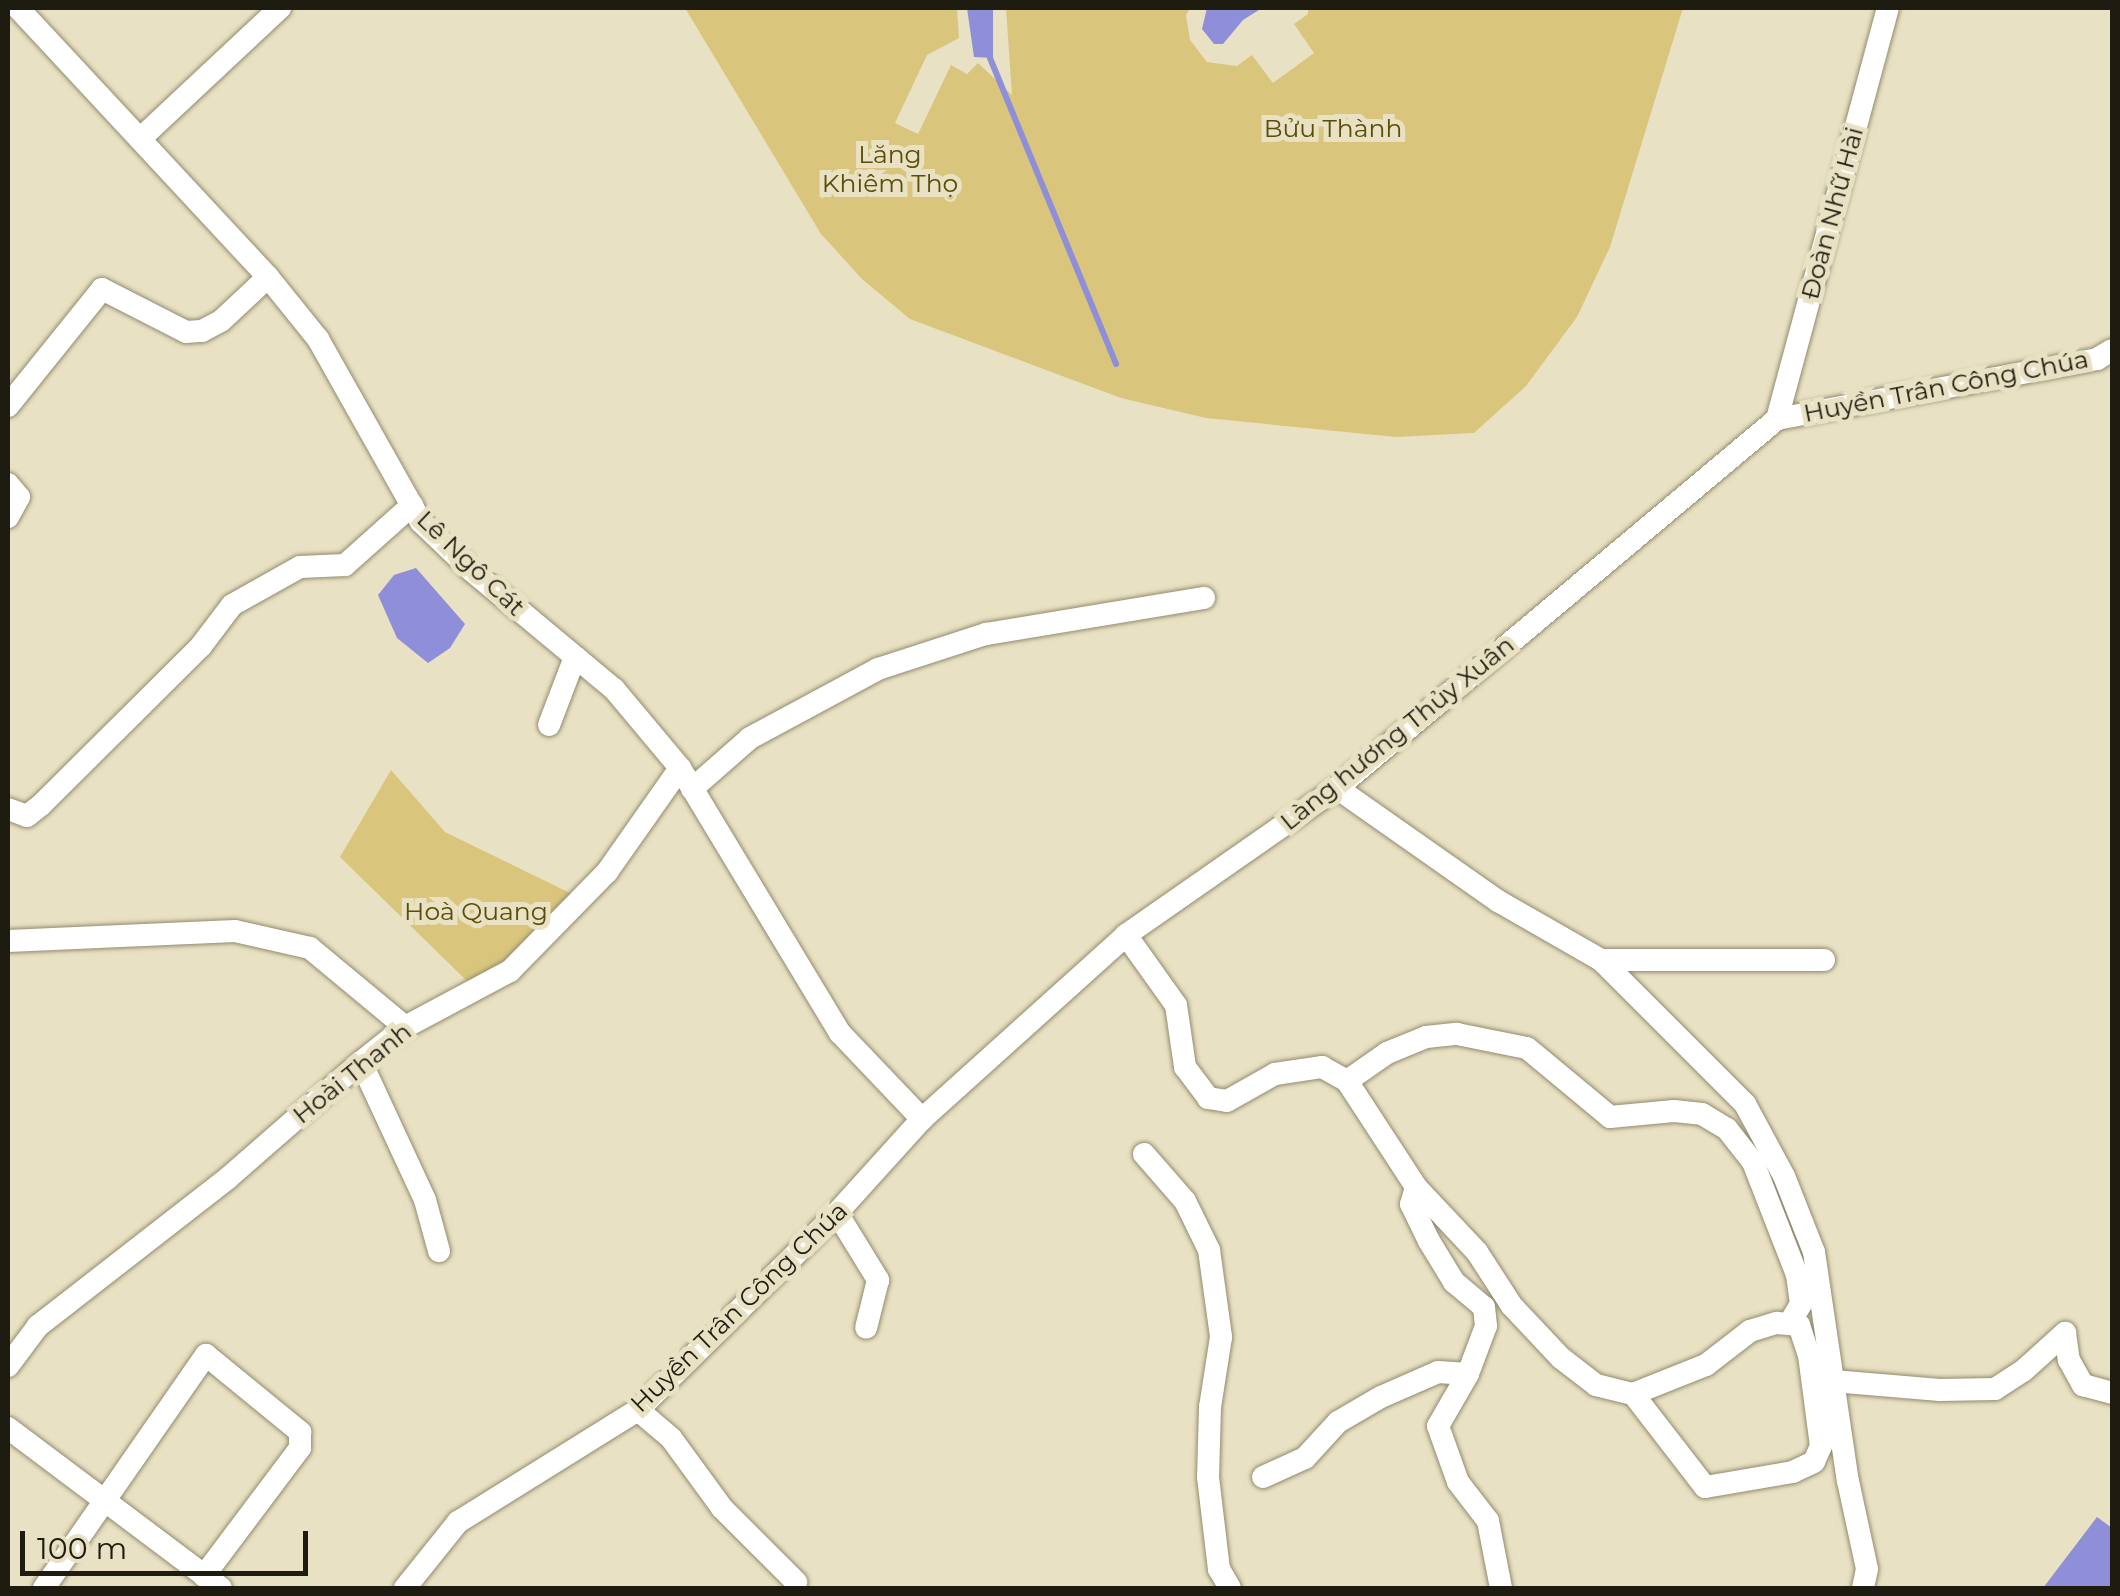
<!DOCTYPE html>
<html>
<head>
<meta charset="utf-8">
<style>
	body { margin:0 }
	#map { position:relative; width:2120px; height:1596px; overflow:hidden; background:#e9e1c3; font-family:Montserrat,sans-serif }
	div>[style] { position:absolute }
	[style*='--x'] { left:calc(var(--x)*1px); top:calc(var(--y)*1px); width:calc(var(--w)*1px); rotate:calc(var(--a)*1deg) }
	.green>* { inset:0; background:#d9c67c }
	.water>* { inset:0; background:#8f8ed8 }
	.stream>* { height:6px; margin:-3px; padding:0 3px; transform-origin:3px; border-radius:3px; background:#8f8ed8 }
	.roads { filter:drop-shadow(0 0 2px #928b6f) drop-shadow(0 0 2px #928b6f) }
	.minor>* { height:22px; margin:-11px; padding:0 11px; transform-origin:11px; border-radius:11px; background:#fff }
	span { translate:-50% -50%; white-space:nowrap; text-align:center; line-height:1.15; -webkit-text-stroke:10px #e9e1c3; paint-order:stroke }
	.park-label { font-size:25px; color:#5b4c06 }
	.street-label { font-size:25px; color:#1e1b10 }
	.frame { position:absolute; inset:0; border:10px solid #1e1b10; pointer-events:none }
	.scale { position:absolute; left:20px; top:1531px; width:288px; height:45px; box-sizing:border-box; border:5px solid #1e1b10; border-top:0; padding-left:12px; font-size:30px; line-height:35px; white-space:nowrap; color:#1e1b10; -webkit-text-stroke:8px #e9e1c3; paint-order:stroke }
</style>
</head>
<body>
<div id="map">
	<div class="green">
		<div style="clip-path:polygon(685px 8px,957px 8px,959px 38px,927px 55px,895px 123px,918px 134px,951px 65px,967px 74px,978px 63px,1012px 95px,1006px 8px,1190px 8px,1186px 15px,1190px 40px,1207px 62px,1237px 66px,1252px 55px,1273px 83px,1314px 53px,1294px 24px,1308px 14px,1308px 8px,1683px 8px,1610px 247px,1577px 317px,1526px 386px,1474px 433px,1396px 437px,1206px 418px,1121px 398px,910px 319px,862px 279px,821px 234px)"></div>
		<div style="clip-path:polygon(391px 770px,445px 832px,572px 894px,517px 957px,469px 983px,340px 857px)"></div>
	</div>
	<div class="water">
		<div style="clip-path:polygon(967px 8px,993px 8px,993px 58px,974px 57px)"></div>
		<div style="clip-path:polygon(1207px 8px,1262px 8px,1243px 20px,1223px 44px,1214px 44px,1202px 29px)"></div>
		<div style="clip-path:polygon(416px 568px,465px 624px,450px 648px,428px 663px,397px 638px,378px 595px,394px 575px)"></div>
		<div style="clip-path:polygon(2097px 1517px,2112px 1528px,2112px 1588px,2043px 1588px)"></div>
	</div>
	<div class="stream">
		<div style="--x:990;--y:58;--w:331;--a:67.6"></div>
	</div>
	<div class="roads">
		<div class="minor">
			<div style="--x:18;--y:8;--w:367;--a:47.1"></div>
			<div style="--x:268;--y:277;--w:80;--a:51.1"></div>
			<div style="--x:318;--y:339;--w:210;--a:60.6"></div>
			<div style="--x:421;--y:522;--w:69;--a:43.8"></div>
			<div style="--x:471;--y:570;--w:186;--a:39.8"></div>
			<div style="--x:614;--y:689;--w:103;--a:50.1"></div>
			<div style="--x:680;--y:768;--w:310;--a:58.9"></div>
			<div style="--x:840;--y:1033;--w:119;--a:46.4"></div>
			<div style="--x:140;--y:139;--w:192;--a:-43.1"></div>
			<div style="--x:8;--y:406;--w:150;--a:-51.2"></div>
			<div style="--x:102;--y:289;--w:94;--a:27.1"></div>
			<div style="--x:186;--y:332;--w:16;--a:-4"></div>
			<div style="--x:202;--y:331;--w:21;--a:-28"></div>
			<div style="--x:221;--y:321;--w:64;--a:-43.1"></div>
			<div style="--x:1777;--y:419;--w:426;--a:-74.9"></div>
			<div style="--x:8;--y:484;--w:17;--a:50"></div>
			<div style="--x:19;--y:497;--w:23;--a:119"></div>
			<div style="--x:549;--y:725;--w:73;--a:-69.1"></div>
			<div style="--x:1337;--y:788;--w:197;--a:35.1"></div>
			<div style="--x:1498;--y:901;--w:119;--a:29.8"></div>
			<div style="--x:1601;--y:960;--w:204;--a:45"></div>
			<div style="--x:1745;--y:1104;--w:82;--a:61.6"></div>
			<div style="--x:1784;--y:1176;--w:82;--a:68.5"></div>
			<div style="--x:1814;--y:1252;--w:232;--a:81.6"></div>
			<div style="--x:1848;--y:1481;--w:90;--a:77.8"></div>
			<div style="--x:1867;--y:1569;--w:19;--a:102"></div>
			<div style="--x:692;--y:789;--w:77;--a:-41.3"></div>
			<div style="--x:750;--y:738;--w:145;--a:-28.3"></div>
			<div style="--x:878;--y:669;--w:114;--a:-18"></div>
			<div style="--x:986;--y:634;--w:221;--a:-9.4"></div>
			<div style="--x:8;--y:809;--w:20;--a:20"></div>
			<div style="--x:27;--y:816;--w:18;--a:-38"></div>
			<div style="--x:41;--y:805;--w:226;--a:-44.8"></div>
			<div style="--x:201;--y:646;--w:51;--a:-52.9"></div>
			<div style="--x:232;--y:605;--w:78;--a:-29.2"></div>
			<div style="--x:300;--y:567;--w:45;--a:-2.5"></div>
			<div style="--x:345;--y:565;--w:90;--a:-41.8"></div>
			<div style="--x:1126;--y:935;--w:86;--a:54.5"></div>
			<div style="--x:1176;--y:1005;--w:63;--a:81.7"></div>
			<div style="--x:1185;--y:1067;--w:39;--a:53"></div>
			<div style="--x:1208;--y:1098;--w:19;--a:9"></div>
			<div style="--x:1227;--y:1101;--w:55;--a:-29.4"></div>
			<div style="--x:1275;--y:1074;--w:48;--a:-8.5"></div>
			<div style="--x:1322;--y:1067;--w:29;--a:29"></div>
			<div style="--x:1347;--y:1081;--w:126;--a:56.9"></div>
			<div style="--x:1416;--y:1187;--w:89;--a:46.8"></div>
			<div style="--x:1477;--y:1252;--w:64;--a:57.1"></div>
			<div style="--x:1512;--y:1306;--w:71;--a:46.7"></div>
			<div style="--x:1561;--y:1358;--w:44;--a:37.6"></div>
			<div style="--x:1596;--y:1385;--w:38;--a:14"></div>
			<div style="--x:1633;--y:1394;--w:79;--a:-21.7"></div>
			<div style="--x:1706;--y:1365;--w:56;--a:-37.7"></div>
			<div style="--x:1750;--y:1331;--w:28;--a:-17"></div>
			<div style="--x:1777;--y:1323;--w:22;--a:5"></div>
			<div style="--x:1799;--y:1325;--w:32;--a:72"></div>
			<div style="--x:1809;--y:1355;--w:92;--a:82.5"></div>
			<div style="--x:1821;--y:1446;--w:17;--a:114"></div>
			<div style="--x:1814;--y:1462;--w:23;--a:155"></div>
			<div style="--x:1793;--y:1472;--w:89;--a:170.3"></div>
			<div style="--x:1705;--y:1487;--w:118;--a:-127.7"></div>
			<div style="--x:8;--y:941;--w:227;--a:-2.5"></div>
			<div style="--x:235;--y:931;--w:77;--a:12.8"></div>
			<div style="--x:310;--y:948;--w:124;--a:39.7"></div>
			<div style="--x:1601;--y:960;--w:223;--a:0"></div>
			<div style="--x:361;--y:1062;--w:152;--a:65.1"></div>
			<div style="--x:425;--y:1200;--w:53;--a:74.6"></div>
			<div style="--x:1347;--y:1081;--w:49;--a:-35"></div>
			<div style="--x:1387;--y:1053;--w:42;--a:-22.3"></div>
			<div style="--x:1426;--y:1037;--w:31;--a:-6"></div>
			<div style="--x:1457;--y:1034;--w:71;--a:11.3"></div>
			<div style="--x:1527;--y:1048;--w:108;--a:39.7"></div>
			<div style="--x:1610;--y:1117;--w:64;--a:-5.4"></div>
			<div style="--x:1674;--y:1111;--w:28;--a:6"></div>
			<div style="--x:1702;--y:1114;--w:29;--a:31"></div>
			<div style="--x:1727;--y:1129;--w:42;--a:51.8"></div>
			<div style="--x:1753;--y:1162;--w:121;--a:68.7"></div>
			<div style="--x:1797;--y:1275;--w:29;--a:82"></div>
			<div style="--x:1801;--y:1304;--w:23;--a:121"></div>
			<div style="--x:1144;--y:1154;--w:62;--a:48.9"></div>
			<div style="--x:1185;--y:1201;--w:55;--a:63.9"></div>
			<div style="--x:1209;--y:1250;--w:88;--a:82.1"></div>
			<div style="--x:1221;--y:1337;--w:71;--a:98.9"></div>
			<div style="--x:1210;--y:1407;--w:70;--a:91.6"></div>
			<div style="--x:1208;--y:1477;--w:93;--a:83.2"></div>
			<div style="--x:1219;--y:1569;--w:22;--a:60"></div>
			<div style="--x:1416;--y:1187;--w:18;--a:106"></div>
			<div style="--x:1411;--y:1204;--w:41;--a:64.1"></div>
			<div style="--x:1429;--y:1241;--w:48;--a:58.6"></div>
			<div style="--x:1454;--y:1282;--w:39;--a:40"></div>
			<div style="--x:1484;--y:1307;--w:19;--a:84"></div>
			<div style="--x:1486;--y:1326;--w:51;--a:110.6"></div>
			<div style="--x:1468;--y:1374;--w:60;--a:120"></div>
			<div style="--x:1438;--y:1426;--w:59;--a:70.3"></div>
			<div style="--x:1458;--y:1482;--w:49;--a:52.4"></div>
			<div style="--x:1488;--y:1521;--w:68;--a:79"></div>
			<div style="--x:837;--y:1213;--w:79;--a:58.5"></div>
			<div style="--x:878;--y:1280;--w:49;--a:104"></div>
			<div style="--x:8;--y:1366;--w:50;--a:-53.1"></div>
			<div style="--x:38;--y:1326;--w:241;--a:-37.9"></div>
			<div style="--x:228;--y:1178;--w:176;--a:-41.1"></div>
			<div style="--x:361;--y:1062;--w:56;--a:-38.5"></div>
			<div style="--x:405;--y:1027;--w:119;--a:-28.1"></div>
			<div style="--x:510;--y:971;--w:139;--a:-45.6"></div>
			<div style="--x:607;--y:872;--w:127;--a:-54.9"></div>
			<div style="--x:1833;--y:1381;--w:107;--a:4.8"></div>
			<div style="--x:1940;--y:1390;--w:55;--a:-1"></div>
			<div style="--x:1995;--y:1389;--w:33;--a:-33"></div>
			<div style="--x:2023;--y:1371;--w:57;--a:-42.1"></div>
			<div style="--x:2065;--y:1333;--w:27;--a:82"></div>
			<div style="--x:2069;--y:1360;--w:29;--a:61"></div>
			<div style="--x:2083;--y:1385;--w:30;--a:15"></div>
			<div style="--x:638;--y:1410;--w:43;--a:40.3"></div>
			<div style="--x:671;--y:1438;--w:87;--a:53.9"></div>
			<div style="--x:722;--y:1508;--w:105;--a:45"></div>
			<div style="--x:8;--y:1428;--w:266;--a:36.9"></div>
			<div style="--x:1263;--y:1477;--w:46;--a:-24.3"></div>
			<div style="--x:1305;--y:1458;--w:49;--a:-47.5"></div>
			<div style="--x:1338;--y:1422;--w:50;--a:-30.2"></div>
			<div style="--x:1381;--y:1397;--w:62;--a:-23.7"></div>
			<div style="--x:1438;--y:1372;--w:30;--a:4"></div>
			<div style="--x:44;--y:1588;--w:284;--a:-55.2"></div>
			<div style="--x:206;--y:1355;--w:122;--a:39.3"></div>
			<div style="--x:300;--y:1432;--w:16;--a:90"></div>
			<div style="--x:300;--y:1448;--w:160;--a:126.9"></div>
			<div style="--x:405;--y:1588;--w:85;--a:-51.2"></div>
			<div style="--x:458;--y:1522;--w:212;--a:-31.9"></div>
			<div style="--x:638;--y:1410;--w:280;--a:-44.7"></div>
			<div style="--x:837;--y:1213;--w:127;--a:-47.9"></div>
			<div style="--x:922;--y:1119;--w:275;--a:-42"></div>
			<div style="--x:1126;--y:935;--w:257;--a:-34.9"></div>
			<div style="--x:1337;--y:788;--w:574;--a:-39.98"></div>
			<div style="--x:1777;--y:419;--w:326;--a:-10.6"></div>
			<div style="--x:2097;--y:359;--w:17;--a:-31"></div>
		</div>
	</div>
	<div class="park-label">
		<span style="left:1333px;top:128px">Bửu Thành</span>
		<span style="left:890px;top:169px">Lăng<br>Khiêm Thọ</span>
		<span style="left:476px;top:911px">Hoà Quang</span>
	</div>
	<div class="street-label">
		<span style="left:1832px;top:213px;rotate:-75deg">Đoàn Nhữ Hài</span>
		<span style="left:1946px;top:386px;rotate:-11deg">Huyền Trân Công Chúa</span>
		<span style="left:471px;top:563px;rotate:44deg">Lê Ngô Cát</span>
		<span style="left:1397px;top:733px;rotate:-39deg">Làng hương Thủy Xuân</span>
		<span style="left:352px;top:1073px;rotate:-39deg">Hoài Thanh</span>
		<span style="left:739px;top:1307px;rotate:-44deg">Huyền Trân Công Chúa</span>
	</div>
	<div class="frame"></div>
	<div class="scale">100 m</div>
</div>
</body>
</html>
